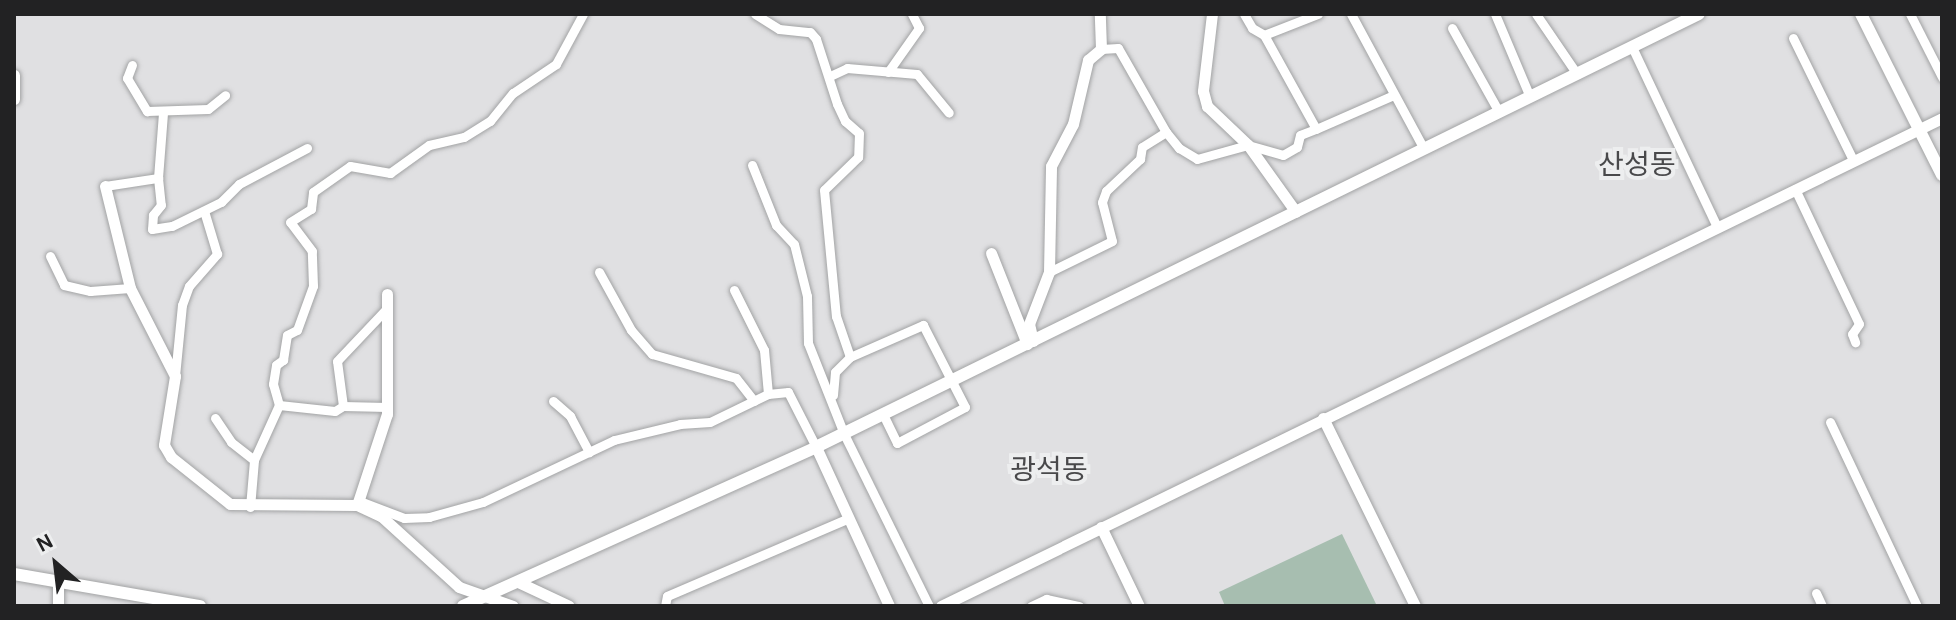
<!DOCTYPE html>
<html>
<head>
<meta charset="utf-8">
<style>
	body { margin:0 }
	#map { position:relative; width:1956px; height:620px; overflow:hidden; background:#e0e0e2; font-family:Karla,"Noto Sans KR",sans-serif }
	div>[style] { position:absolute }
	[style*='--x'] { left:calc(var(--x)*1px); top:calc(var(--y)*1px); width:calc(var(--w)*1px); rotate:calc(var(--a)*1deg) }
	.green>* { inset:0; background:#a7beb0 }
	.roads { filter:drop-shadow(0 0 2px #a2a3a4) drop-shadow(0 0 2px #a2a3a4) }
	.minor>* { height:9px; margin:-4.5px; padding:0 4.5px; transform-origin:4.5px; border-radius:4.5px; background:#fff }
	.tertiary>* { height:11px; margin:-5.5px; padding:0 5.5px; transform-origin:5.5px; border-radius:5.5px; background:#fff }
	.secondary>* { height:12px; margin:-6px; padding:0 6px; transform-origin:6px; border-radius:6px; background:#fff }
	span { translate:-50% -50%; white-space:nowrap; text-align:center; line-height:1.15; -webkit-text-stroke:8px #edeeef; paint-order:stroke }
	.quarter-label { font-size:28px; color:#49494b }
	.frame { position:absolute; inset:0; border:16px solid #222223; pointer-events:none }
	.north { position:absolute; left:16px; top:524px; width:80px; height:80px; -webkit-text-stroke:6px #edeeef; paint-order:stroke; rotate:332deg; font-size:22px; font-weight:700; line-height:32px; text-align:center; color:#222223 }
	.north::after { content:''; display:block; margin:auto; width:28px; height:36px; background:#222223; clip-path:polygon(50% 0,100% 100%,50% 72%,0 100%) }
</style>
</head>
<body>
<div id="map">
	<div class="green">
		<div style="clip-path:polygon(1342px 534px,1377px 606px,1225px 606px,1219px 592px)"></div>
	</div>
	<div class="roads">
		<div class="minor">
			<div style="--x:755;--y:14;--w:28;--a:32"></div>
			<div style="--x:779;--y:29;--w:31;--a:6"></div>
			<div style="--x:810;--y:32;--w:9;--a:49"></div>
			<div style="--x:816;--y:39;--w:68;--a:72.1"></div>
			<div style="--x:837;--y:104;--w:19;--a:65"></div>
			<div style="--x:845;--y:121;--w:18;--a:41"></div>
			<div style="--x:859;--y:133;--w:24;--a:92"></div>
			<div style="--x:858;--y:157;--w:47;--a:135.9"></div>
			<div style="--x:824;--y:190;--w:127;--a:84.6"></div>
			<div style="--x:836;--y:316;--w:43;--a:71.1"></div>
			<div style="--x:1244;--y:14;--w:16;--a:60"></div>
			<div style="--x:1252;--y:28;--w:14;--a:30"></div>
			<div style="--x:1264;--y:35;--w:107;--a:61"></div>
			<div style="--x:1316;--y:129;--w:82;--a:-23.7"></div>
			<div style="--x:1351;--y:14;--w:153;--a:61.6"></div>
			<div style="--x:1495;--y:14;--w:90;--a:67.1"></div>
			<div style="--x:1536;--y:14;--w:73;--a:55.7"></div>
			<div style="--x:1910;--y:14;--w:71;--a:63.1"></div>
			<div style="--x:1452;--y:28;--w:96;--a:60.8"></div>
			<div style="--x:1264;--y:35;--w:58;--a:-21.3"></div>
			<div style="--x:1793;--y:38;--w:136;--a:63.8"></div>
			<div style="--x:1632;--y:47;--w:199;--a:64.7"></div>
			<div style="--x:1101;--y:49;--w:17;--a:-3"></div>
			<div style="--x:1118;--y:48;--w:97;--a:60.3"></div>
			<div style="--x:1166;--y:132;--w:21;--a:51"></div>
			<div style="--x:1179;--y:148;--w:21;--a:31"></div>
			<div style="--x:1197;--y:159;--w:53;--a:-15.4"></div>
			<div style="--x:1248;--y:145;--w:36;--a:16"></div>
			<div style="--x:1283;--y:155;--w:16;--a:-30"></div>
			<div style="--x:1297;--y:147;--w:12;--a:-76"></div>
			<div style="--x:1300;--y:135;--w:17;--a:-21"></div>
			<div style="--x:132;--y:65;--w:14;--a:111"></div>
			<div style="--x:127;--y:78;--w:39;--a:59"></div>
			<div style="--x:147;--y:111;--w:61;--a:-1.9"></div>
			<div style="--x:208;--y:109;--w:22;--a:-39"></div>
			<div style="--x:888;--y:72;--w:54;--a:-54.8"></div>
			<div style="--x:919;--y:28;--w:16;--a:-117"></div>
			<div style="--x:830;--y:76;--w:19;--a:-25"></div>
			<div style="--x:847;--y:68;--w:70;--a:4.9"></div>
			<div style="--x:917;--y:74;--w:50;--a:50.6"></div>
			<div style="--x:752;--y:165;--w:65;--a:68.2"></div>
			<div style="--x:776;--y:225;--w:26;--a:47"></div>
			<div style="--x:794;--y:244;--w:54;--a:76"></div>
			<div style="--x:807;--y:296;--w:47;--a:88.8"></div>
			<div style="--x:808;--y:343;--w:98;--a:68.4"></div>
			<div style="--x:844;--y:434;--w:192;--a:63.7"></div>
			<div style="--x:158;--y:178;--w:27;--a:84"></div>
			<div style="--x:161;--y:205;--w:13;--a:129"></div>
			<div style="--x:153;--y:215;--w:14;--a:94"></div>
			<div style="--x:152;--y:229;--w:20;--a:-9"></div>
			<div style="--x:172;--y:226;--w:55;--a:-26.1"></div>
			<div style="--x:221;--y:202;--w:25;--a:-45"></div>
			<div style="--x:239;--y:184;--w:77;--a:-27.9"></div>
			<div style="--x:105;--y:186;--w:54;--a:-8.6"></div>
			<div style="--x:158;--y:178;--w:65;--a:-85.6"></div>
			<div style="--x:1795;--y:189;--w:149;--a:64.6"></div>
			<div style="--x:1859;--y:324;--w:12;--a:125"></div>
			<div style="--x:1852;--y:334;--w:9;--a:69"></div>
			<div style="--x:50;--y:256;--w:32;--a:64"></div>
			<div style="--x:64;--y:285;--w:27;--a:13"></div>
			<div style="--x:90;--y:291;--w:40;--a:-4.3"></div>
			<div style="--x:599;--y:272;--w:66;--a:61.1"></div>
			<div style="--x:631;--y:330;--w:32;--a:49"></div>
			<div style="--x:652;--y:354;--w:87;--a:15.9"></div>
			<div style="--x:736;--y:378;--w:29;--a:52"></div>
			<div style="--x:1049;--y:272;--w:70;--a:-26.2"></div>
			<div style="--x:1112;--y:241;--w:40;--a:-104.4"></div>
			<div style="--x:1102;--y:202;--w:12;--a:-70"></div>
			<div style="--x:1106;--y:191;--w:47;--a:-43.3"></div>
			<div style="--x:1140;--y:159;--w:12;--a:-81"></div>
			<div style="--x:1142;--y:147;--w:28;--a:-32"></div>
			<div style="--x:734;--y:290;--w:67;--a:63.4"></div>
			<div style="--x:764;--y:350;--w:44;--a:84.8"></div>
			<div style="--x:175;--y:376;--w:71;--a:-84.4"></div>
			<div style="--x:182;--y:305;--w:20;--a:-70"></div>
			<div style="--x:189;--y:286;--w:43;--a:-48.8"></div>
			<div style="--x:217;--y:254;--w:45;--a:-106.8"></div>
			<div style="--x:833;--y:395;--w:23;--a:-85"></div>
			<div style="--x:835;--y:372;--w:21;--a:-45"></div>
			<div style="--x:850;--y:357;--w:80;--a:-23.7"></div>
			<div style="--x:923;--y:325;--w:92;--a:62.9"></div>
			<div style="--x:965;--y:407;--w:77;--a:152.1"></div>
			<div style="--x:897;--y:443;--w:32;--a:-116"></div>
			<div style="--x:553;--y:401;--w:23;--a:41"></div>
			<div style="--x:570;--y:416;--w:41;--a:62.2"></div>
			<div style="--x:279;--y:405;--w:22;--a:-106"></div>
			<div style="--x:273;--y:384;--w:19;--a:-81"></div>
			<div style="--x:276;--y:365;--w:9;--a:-36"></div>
			<div style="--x:283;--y:360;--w:25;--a:-81"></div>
			<div style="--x:287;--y:335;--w:11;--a:-27"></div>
			<div style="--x:297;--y:330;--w:47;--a:-70"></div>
			<div style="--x:313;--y:286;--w:35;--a:-92"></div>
			<div style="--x:312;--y:251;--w:36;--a:-127"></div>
			<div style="--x:290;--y:222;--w:25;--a:-32"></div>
			<div style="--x:311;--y:209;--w:17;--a:-83"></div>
			<div style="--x:313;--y:192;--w:45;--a:-35.1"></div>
			<div style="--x:350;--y:166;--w:41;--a:9.9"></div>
			<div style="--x:390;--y:173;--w:48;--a:-35.7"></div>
			<div style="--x:429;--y:145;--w:36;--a:-13"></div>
			<div style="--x:464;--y:137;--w:31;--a:-32"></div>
			<div style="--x:490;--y:121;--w:36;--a:-51"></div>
			<div style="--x:513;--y:93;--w:52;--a:-34"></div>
			<div style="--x:556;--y:64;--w:57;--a:-61.6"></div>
			<div style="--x:343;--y:406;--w:45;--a:-97.6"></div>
			<div style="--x:337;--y:361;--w:74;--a:-46.6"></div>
			<div style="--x:215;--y:418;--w:29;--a:56"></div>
			<div style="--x:231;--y:442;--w:29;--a:38"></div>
			<div style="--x:1830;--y:422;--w:204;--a:64.7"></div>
			<div style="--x:362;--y:502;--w:45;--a:20.9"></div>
			<div style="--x:404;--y:518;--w:25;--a:-2"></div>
			<div style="--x:429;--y:517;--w:56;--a:-15.5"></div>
			<div style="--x:483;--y:502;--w:145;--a:-25.3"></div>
			<div style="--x:614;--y:440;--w:68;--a:-13.6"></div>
			<div style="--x:680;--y:424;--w:30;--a:-4"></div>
			<div style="--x:710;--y:422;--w:64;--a:-25.8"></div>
			<div style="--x:768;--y:394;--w:20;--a:-6"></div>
			<div style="--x:788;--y:392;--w:62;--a:63"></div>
			<div style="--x:250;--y:507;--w:47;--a:-85.1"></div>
			<div style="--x:254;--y:460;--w:60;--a:-65.6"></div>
			<div style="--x:279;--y:405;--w:56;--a:6.1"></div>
			<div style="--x:335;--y:411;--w:9;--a:-32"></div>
			<div style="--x:343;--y:406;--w:44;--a:1.3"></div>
			<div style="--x:1816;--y:593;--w:14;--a:65"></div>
			<div style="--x:665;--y:606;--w:10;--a:-79"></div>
			<div style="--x:667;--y:596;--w:198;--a:-23.2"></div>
			<div style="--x:1031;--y:606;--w:17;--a:-25"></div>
			<div style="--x:1046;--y:599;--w:34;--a:12"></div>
		</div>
		<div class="tertiary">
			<div style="--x:1212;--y:14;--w:78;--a:96.7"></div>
			<div style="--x:1203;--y:91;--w:16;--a:75"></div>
			<div style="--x:1207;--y:106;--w:57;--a:43.6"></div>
			<div style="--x:1248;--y:145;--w:82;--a:54.4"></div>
			<div style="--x:14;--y:75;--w:24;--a:90"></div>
			<div style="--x:105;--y:186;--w:105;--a:76.2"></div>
			<div style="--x:130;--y:288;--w:99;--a:62.9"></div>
			<div style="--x:175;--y:376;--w:70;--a:99.1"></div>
			<div style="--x:164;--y:445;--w:14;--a:60"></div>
			<div style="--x:171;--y:457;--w:75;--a:38.5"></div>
			<div style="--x:230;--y:504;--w:127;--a:0.5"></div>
			<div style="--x:357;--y:505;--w:26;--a:25"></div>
			<div style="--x:381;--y:516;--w:105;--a:42.3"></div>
			<div style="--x:459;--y:587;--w:57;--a:19.4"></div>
			<div style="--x:991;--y:253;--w:98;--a:68.4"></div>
			<div style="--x:1033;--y:341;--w:17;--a:-103"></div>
			<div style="--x:1029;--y:324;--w:56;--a:-69"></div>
			<div style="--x:1049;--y:272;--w:106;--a:-88.9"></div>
			<div style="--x:1051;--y:166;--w:47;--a:-62.4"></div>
			<div style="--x:1073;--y:124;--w:66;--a:-76.8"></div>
			<div style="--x:1088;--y:60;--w:17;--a:-40"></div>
			<div style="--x:1101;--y:49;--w:35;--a:-92"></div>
			<div style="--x:1323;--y:418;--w:209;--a:63.9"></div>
			<div style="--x:816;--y:447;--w:175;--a:65.3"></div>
			<div style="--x:357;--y:505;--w:96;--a:-71.8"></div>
			<div style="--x:387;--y:414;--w:120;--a:-90"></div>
			<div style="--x:1101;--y:527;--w:88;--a:64.3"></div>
			<div style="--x:58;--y:582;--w:24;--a:90"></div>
			<div style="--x:518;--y:582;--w:56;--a:25.2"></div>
			<div style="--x:941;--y:606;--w:1114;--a:-25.99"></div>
		</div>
		<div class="secondary">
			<div style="--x:1861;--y:14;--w:180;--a:63.3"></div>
			<div style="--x:14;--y:574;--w:189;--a:9.8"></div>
			<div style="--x:463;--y:606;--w:387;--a:-24.2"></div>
			<div style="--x:816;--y:447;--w:983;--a:-26.12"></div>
		</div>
	</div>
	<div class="quarter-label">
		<span style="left:1637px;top:165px">산성동</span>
		<span style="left:1049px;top:470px">광석동</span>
	</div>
	<div class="frame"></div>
	<div class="north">N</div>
</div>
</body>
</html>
